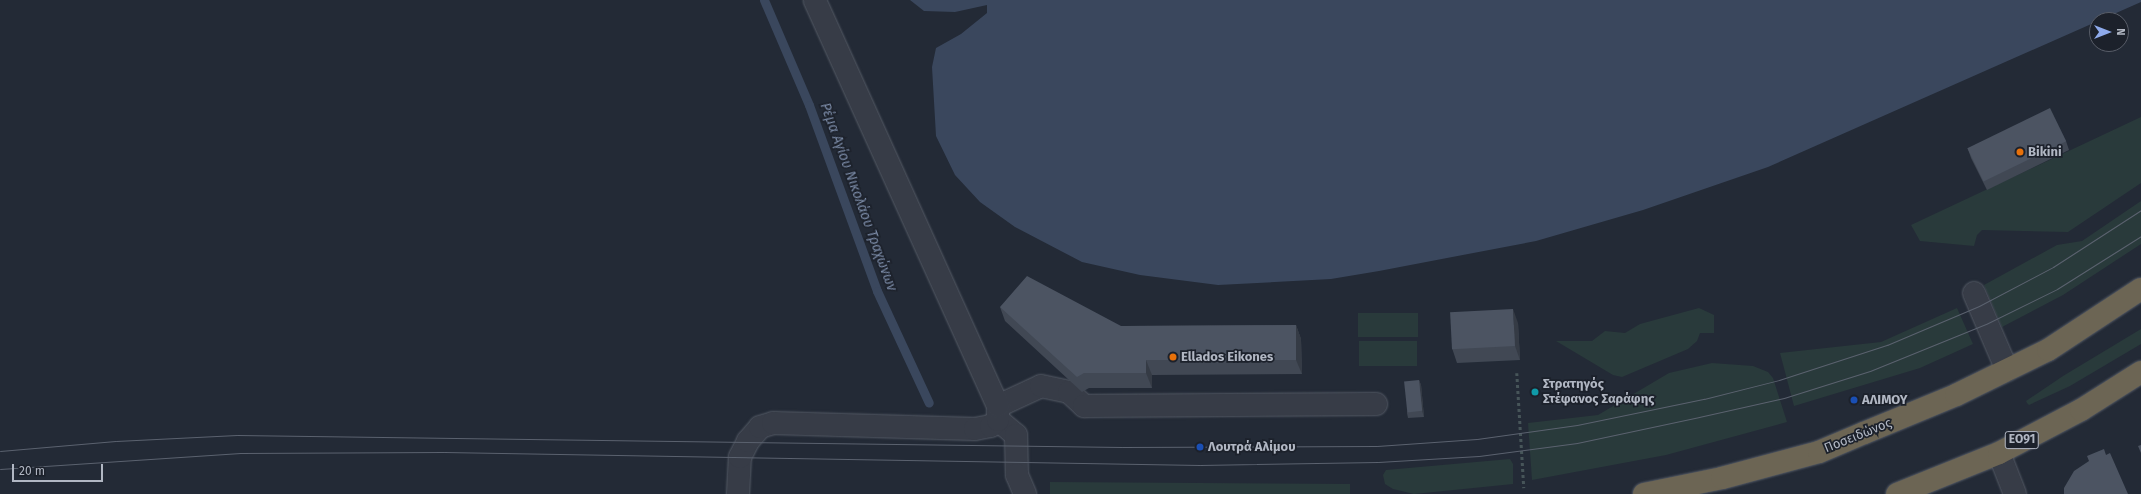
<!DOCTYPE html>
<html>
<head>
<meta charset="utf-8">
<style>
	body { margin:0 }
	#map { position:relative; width:2141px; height:494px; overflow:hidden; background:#232a36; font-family:"Fira Sans",sans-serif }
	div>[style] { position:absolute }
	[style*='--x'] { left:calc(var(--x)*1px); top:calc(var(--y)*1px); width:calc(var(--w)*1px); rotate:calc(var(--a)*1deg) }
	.green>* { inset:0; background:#293a3b; transform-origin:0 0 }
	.water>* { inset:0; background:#3a475d }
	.stream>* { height:9px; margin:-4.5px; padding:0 4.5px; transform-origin:4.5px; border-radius:4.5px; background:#3a475d }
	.path>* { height:2.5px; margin-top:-1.25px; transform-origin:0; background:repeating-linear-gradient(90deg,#475559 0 3px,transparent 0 6px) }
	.roads { filter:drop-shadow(0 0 1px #545a65) drop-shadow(0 0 1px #545a65) }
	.minor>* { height:22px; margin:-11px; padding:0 11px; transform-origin:11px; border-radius:11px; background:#373c47 }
	.highway>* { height:22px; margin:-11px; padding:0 11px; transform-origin:11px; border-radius:11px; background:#6c6554 }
	.tram>* { height:1px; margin:-0.5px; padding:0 0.5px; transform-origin:0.5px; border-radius:0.5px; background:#5b626f }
	.wall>* { inset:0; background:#414854 }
	.shaded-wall>* { inset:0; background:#353b45 }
	.building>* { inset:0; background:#4c5462; transform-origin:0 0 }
	.dots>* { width:11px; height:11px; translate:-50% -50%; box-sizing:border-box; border:2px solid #1c212b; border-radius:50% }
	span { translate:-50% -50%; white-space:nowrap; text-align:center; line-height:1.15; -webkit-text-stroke:3.5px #1c212b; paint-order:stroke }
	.shield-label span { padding:1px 3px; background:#1c212b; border:1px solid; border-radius:3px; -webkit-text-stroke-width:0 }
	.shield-label { font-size:12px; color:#b1b7c3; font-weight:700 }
	.poi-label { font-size:13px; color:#b1b7c3; font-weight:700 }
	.left { translate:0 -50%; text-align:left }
	.street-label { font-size:13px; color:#b1b7c3 }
	.water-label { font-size:14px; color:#7c8ca8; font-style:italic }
	.north { position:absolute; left:2089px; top:12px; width:40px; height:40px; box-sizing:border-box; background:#1c212b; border:1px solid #585d68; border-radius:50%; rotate:90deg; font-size:11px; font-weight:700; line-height:16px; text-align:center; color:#b1b7c3 }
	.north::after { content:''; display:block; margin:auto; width:14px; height:18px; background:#8eaaeb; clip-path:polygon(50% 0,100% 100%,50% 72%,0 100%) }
	.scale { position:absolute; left:12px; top:464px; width:91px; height:18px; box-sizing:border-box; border:2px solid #b1b7c3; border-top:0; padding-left:5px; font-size:12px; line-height:14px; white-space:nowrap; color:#b1b7c3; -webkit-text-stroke:3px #1c212b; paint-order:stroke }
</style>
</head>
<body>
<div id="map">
	<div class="green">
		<div style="clip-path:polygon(2141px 117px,2141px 183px,2068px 232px,1982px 230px,1977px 235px,1974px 246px,1920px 241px,1911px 225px)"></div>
		<div style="clip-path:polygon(2141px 201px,2141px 244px,2063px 295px,2002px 327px,1984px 285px,2057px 245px,2082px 241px)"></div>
		<div style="clip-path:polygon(1699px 308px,1714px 315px,1714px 333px,1700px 333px,1697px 341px,1688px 349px,1622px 377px,1613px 375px,1556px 341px,1592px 341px,1605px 331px,1625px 333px,1640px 324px)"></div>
		<div style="clip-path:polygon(1957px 308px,1973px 344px,1920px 368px,1794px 406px,1780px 353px,1881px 342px)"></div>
		<div style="left:1418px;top:313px;width:24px;height:60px;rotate:90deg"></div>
		<div style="clip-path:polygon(2141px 329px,2141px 344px,2070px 386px,2029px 405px,2027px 403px,2026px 401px,2063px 376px)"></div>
		<div style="left:1417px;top:341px;width:25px;height:58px;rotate:90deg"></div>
		<div style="clip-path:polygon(1712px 363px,1753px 366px,1768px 372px,1773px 378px,1787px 422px,1666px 455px,1532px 480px,1528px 423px,1598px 415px,1669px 373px)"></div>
		<div style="clip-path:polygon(1510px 459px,1513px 464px,1513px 484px,1414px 494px,1393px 489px,1385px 484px,1383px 475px,1386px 470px)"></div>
		<div style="clip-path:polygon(1050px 482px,1350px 484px,1350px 494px,1050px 494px)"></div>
	</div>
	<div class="water">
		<div style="clip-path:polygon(910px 0,2141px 0,2141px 2px,1768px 167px,1643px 210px,1536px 241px,1379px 271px,1331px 279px,1218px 285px,1140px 275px,1082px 262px,1015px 227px,980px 202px,955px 175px,936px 136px,932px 67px,936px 48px,961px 34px,987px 13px,987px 5px,955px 12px,924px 11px)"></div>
	</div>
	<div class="stream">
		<div style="--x:764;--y:0;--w:114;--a:66.8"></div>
		<div style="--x:809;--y:105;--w:198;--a:69.9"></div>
		<div style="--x:877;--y:291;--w:123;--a:65.1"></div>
	</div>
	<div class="path">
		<div style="--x:1517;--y:373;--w:115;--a:86.5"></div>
	</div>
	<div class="roads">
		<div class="minor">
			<div style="--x:1974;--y:293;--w:84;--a:66.8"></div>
			<div style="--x:998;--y:406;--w:47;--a:-24.9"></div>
			<div style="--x:1041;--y:386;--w:29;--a:12"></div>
			<div style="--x:1069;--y:392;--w:21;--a:43"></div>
			<div style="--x:1084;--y:406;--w:292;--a:-0.4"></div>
			<div style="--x:998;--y:420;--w:23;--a:40"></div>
			<div style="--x:1016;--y:435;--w:40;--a:88.6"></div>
			<div style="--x:1017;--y:475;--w:21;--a:67"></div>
			<div style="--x:1999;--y:453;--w:44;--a:68.7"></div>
			<div style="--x:738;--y:494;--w:37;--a:-87"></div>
			<div style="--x:740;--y:457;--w:18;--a:-63"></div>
			<div style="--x:748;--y:441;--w:18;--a:-49"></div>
			<div style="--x:760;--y:427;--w:14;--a:-17"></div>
			<div style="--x:773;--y:423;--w:202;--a:1.7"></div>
			<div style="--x:975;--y:429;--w:16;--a:-11"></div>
			<div style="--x:991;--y:426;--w:9;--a:-41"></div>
			<div style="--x:998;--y:420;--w:14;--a:-90"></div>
			<div style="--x:998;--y:406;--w:445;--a:-114.3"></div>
		</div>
		<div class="highway">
			<div style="--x:1644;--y:494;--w:80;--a:-11.6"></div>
			<div style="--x:1722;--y:478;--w:100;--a:-15"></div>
			<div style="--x:1819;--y:452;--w:49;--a:-22.9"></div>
			<div style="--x:1864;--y:433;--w:100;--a:-22.4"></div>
			<div style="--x:1956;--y:395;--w:102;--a:-26.1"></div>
			<div style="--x:2048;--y:350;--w:111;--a:-33.3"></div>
			<div style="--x:1897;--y:494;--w:110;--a:-21.9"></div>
			<div style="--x:1999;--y:453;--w:93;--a:-27.7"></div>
			<div style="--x:2081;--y:410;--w:71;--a:-32.3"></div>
		</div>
	</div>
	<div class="tram">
		<div style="--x:0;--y:451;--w:116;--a:-4.9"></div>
		<div style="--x:116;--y:441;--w:121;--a:-2.8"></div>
		<div style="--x:237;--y:435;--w:885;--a:0.78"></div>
		<div style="--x:1122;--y:447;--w:255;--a:-0.2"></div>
		<div style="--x:1377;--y:446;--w:100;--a:-4"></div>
		<div style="--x:1477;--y:439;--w:101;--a:-8"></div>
		<div style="--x:1577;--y:425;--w:130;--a:-11.6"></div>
		<div style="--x:1704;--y:399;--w:77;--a:-14.2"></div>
		<div style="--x:1779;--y:380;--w:114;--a:-18"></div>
		<div style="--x:1887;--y:345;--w:100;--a:-23"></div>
		<div style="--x:1979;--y:306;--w:84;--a:-27.8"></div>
		<div style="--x:2053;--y:267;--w:105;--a:-32.9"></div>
		<div style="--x:0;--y:469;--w:241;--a:-3.8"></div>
		<div style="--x:240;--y:453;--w:204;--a:-0.3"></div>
		<div style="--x:444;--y:452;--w:756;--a:0.99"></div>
		<div style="--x:1200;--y:465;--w:178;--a:-1"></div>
		<div style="--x:1378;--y:462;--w:101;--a:-3.4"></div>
		<div style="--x:1479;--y:456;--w:99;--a:-7.6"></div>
		<div style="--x:1577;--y:443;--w:125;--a:-12"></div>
		<div style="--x:1699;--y:417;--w:87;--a:-12.6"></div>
		<div style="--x:1784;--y:398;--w:90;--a:-17.4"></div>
		<div style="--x:1870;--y:371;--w:125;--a:-22.1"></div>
		<div style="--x:1986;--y:324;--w:79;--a:-26.2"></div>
		<div style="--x:2057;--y:289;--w:99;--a:-32.2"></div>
	</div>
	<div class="wall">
		<div style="clip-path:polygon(2066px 141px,2069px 150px,1987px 190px,1971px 158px,1968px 149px)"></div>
		<div style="clip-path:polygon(1000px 307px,1121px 326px,1296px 325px,1301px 339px,1302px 374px,1152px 375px,1152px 388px,1089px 388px,1082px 392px,1005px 321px)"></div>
		<div style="clip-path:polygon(1518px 323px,1520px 360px,1457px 363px,1452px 348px)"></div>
		<div style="clip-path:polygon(1419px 380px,1421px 385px,1424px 417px,1408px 418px,1407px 413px)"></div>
	</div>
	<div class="shaded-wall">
		<div style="clip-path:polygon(1513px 309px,1518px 323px,1520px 360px,1515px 346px)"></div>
		<div style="clip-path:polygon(1296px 325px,1301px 339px,1302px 374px,1296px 360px)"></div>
		<div style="clip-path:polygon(1146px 360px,1152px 375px,1152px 388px,1146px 373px)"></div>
		<div style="clip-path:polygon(1419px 380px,1421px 385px,1424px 417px,1422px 411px)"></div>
	</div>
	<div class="building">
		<div style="left:2050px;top:108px;width:37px;height:92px;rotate:64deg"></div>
		<div style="clip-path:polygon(1027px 276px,1121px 326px,1296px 325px,1296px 360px,1146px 360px,1146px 373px,1084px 373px,1077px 377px,1000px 307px)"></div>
		<div style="left:1513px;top:309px;width:37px;height:63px;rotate:87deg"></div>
		<div style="left:1419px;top:380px;width:31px;height:15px;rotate:84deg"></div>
		<div style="clip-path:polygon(2141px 445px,2141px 453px,2138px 446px)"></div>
		<div style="clip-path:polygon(2104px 449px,2106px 455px,2110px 453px,2128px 494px,2064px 494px,2064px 488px,2074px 471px,2089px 461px,2087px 456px)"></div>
	</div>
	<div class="dots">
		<div style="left:2020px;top:152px;background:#e8710a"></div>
		<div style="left:1173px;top:357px;background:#e8710a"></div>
		<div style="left:1535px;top:392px;background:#0f9aa8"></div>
		<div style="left:1854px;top:400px;background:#1a4fb4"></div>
		<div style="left:1200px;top:447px;background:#1a4fb4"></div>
	</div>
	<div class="shield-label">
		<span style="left:2022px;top:440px">ΕΟ91</span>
	</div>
	<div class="poi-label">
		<span class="left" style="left:2028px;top:152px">Bikini</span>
		<span class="left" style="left:1181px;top:357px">Ellados Eikones</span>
		<span class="left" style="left:1543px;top:392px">Στρατηγός<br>Στέφανος Σαράφης</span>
		<span class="left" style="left:1862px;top:400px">ΑΛΙΜΟΥ</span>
		<span class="left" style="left:1208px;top:447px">Λουτρά Αλίμου</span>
	</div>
	<div class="street-label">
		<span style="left:1858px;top:436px;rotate:-22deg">Ποσειδώνος</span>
	</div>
	<div class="water-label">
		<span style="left:858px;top:197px;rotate:70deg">Ρέμα Αγίου Νικολάου Τραχώνων</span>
	</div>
	<div class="north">N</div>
	<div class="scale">20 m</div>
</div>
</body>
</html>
